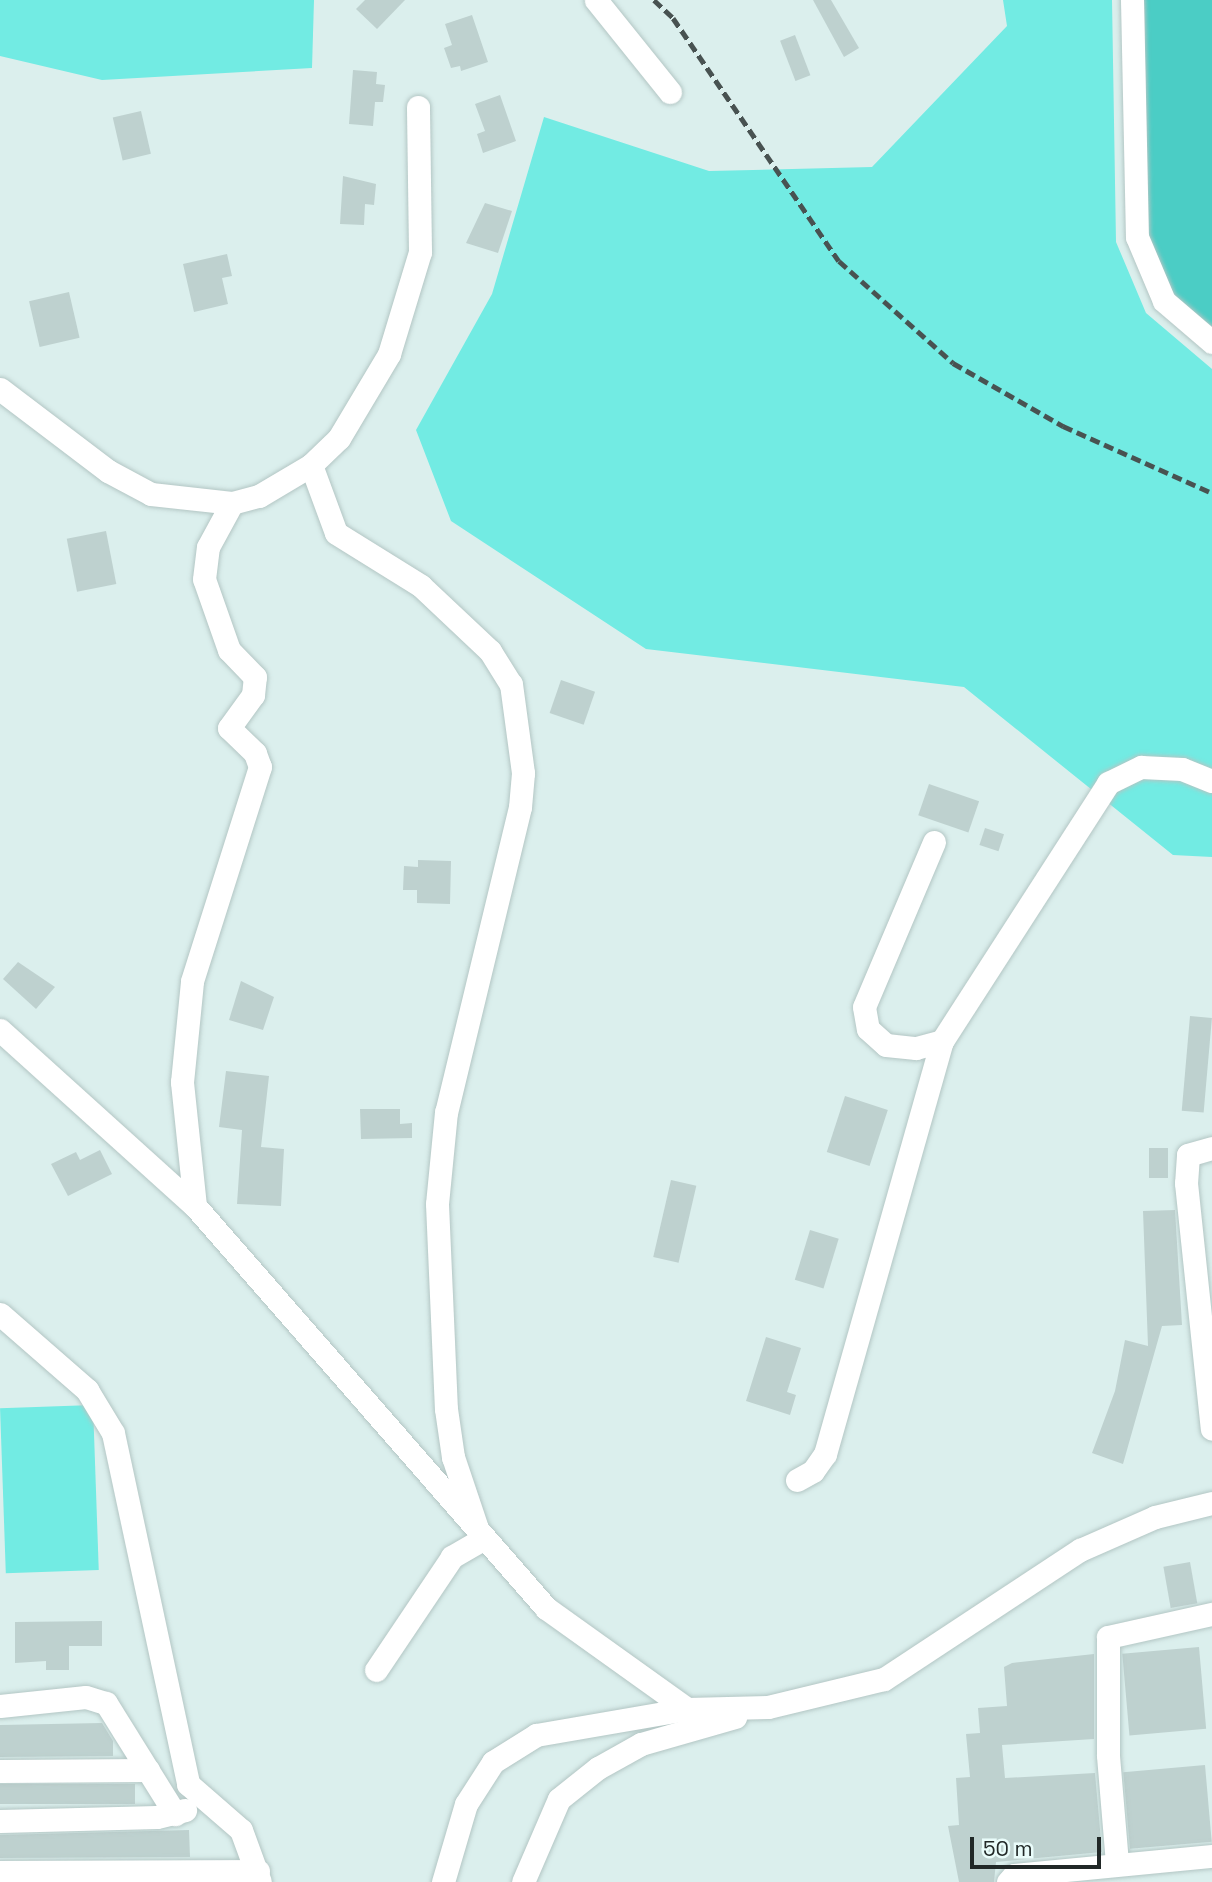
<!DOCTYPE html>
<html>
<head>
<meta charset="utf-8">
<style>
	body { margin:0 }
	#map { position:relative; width:1212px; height:1882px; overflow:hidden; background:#dbefed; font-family:"Space Grotesk",sans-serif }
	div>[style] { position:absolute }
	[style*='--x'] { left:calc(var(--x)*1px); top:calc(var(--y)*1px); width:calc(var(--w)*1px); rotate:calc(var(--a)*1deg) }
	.green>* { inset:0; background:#72ebe3; transform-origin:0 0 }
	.forest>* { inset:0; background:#4bcdc5 }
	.building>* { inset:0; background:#bed1cf; transform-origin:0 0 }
	.roads { filter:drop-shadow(0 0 2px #b3c6c4) drop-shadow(0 0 2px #b3c6c4) }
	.minor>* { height:23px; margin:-11.5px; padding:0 11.5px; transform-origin:11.5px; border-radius:11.5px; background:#fff }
	.rail>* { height:5px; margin-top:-2.5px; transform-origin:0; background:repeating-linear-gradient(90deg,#485251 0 10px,transparent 0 15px) }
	span { translate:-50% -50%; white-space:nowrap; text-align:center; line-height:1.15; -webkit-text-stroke:5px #e9fcfa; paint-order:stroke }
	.scale { position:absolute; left:970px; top:1837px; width:131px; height:32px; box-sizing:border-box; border:4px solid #212827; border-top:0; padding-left:9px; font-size:21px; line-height:24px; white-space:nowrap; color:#212827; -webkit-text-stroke:5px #e9fcfa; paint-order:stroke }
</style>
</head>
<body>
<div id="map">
	<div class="green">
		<div style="clip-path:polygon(0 0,314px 0,312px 68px,102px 80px,0 56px)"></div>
		<div style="clip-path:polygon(1003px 0,1112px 0,1116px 242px,1146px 313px,1212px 369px,1212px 857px,1173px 855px,964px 687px,646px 649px,451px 521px,416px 430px,492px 294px,544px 117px,709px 171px,872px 167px,1007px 26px)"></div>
		<div style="left:93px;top:1405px;width:165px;height:93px;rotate:88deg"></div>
	</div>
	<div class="forest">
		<div style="clip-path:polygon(1144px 0,1212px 0,1212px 327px,1173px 294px,1148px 235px)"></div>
	</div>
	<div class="building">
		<div style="clip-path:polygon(365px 0,405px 0,377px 29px,356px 9px)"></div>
		<div style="clip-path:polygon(813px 0,831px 0,859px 48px,844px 57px)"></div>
		<div style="clip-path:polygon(472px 15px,488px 62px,461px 71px,460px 66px,451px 68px,444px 48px,452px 45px,445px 24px)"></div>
		<div style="left:795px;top:35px;width:43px;height:16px;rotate:69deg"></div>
		<div style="clip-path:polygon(353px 70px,377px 72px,376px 84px,385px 85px,383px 102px,375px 102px,373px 126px,349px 124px)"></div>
		<div style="clip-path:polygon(500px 95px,516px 141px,483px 153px,477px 134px,485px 131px,475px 104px)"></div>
		<div style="left:141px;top:111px;width:44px;height:29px;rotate:77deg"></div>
		<div style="clip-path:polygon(343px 176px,376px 184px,374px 205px,365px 204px,364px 225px,340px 224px)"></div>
		<div style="clip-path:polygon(485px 203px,512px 211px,498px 253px,466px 243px)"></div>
		<div style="clip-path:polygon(227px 254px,232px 276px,222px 278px,228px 304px,194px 312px,183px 264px)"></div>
		<div style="left:69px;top:292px;width:47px;height:41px;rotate:77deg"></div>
		<div style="left:106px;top:531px;width:54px;height:40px;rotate:79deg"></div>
		<div style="left:561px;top:680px;width:36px;height:35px;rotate:19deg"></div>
		<div style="left:929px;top:784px;width:53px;height:33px;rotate:19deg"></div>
		<div style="left:985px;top:828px;width:20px;height:18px;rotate:18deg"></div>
		<div style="clip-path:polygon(418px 860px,451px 861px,450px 904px,417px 903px,417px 890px,403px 890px,404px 866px,418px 867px)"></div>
		<div style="clip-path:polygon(18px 962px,55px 987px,36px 1009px,3px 979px)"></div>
		<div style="clip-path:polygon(241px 981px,274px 997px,263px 1030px,229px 1020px)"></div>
		<div style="left:1190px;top:1016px;width:22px;height:95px;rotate:5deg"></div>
		<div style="clip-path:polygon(226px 1071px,269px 1076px,261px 1147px,284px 1149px,281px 1206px,237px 1204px,242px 1130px,219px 1127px)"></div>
		<div style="left:845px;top:1096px;width:45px;height:59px;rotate:18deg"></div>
		<div style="clip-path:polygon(360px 1109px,400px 1109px,400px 1124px,412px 1123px,412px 1138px,361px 1139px)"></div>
		<div style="left:1149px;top:1148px;width:19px;height:30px"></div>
		<div style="clip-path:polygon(100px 1150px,112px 1174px,68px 1196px,51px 1164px,76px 1152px,80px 1160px)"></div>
		<div style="left:671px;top:1180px;width:26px;height:79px;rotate:13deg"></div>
		<div style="clip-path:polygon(1175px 1210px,1182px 1325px,1162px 1326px,1123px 1464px,1092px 1453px,1115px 1391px,1125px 1340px,1148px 1346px,1143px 1211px)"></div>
		<div style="left:810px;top:1230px;width:30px;height:52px;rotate:17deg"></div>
		<div style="clip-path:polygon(766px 1337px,801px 1348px,787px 1392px,796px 1395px,790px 1415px,746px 1401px)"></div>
		<div style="left:1190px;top:1562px;width:42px;height:27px;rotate:80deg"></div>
		<div style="clip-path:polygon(102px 1621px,102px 1646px,69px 1646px,69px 1670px,46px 1670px,46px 1661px,15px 1663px,15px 1622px)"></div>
		<div style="left:1199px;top:1647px;width:82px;height:77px;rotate:85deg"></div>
		<div style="clip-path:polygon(1094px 1654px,1094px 1739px,1002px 1745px,1005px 1778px,1095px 1773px,1102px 1852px,996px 1862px,994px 1882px,959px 1882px,948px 1826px,959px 1825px,956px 1778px,970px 1777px,966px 1734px,980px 1733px,978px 1708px,1007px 1706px,1004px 1667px,1012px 1663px)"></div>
		<div style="clip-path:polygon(102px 1723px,113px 1741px,113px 1756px,0 1757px,0 1725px)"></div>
		<div style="left:1205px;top:1765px;width:77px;height:82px;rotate:85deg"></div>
		<div style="left:135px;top:1784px;width:20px;height:135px;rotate:90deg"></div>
		<div style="clip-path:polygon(189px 1830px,190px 1857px,0 1858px,0 1835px)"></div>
	</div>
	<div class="roads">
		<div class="minor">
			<div style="--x:596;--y:0;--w:118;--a:51.2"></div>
			<div style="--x:1132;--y:0;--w:237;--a:88.8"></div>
			<div style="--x:1137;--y:237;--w:69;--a:67.1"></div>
			<div style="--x:1164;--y:301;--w:63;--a:40.5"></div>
			<div style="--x:0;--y:389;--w:136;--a:37.2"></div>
			<div style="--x:108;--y:471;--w:49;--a:28.1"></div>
			<div style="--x:151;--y:494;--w:81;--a:6.3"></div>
			<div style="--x:232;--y:503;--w:28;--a:-15"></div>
			<div style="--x:259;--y:496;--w:61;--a:-30.8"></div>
			<div style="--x:311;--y:465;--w:39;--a:-44"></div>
			<div style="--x:339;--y:438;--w:98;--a:-59.2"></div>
			<div style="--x:389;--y:354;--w:107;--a:-73.1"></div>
			<div style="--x:420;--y:252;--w:145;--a:-90.8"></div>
			<div style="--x:311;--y:465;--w:72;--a:69.8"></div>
			<div style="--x:336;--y:533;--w:100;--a:31.9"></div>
			<div style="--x:421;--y:586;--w:95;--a:43.3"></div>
			<div style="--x:490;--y:651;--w:39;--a:58"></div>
			<div style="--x:511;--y:684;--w:90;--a:82.3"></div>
			<div style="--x:523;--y:773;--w:34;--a:95"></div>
			<div style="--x:520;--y:807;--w:314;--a:103.6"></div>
			<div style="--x:446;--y:1112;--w:92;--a:95.6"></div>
			<div style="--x:437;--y:1204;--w:205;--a:87.5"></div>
			<div style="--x:446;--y:1409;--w:49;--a:81.7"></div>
			<div style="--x:453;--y:1457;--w:88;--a:71.4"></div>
			<div style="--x:481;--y:1540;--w:34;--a:150"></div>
			<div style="--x:452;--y:1557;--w:136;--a:123.9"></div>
			<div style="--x:934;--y:842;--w:179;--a:113"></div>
			<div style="--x:864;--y:1007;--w:22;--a:80"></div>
			<div style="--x:868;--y:1029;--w:24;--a:42"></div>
			<div style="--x:886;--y:1045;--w:30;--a:6"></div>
			<div style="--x:916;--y:1048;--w:27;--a:-15"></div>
			<div style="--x:0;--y:1030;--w:263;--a:42.1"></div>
			<div style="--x:195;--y:1206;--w:534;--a:48.87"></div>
			<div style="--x:546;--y:1608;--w:173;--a:35.6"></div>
			<div style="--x:1212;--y:1148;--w:25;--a:164"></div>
			<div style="--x:1188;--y:1155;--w:28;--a:94"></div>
			<div style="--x:1186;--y:1183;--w:247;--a:84"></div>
			<div style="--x:195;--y:1206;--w:125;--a:-96"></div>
			<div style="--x:182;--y:1082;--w:101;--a:-84.3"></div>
			<div style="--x:192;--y:981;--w:225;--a:-72.4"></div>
			<div style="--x:260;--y:767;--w:15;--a:-110"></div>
			<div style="--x:255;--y:753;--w:36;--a:-136"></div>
			<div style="--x:229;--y:728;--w:41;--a:-54"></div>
			<div style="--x:253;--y:695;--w:18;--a:-84"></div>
			<div style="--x:255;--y:677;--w:37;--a:-134"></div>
			<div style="--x:229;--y:650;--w:75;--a:-109.4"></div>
			<div style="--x:204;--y:579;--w:32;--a:-83"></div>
			<div style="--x:208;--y:547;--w:50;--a:-61.4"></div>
			<div style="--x:0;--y:1314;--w:116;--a:41.1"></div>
			<div style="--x:87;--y:1390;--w:50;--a:58.8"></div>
			<div style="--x:113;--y:1433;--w:359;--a:77.9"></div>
			<div style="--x:188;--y:1784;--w:70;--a:41"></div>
			<div style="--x:241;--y:1830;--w:55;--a:69.9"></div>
			<div style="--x:797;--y:1480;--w:18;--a:-29"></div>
			<div style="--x:813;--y:1471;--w:21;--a:-55"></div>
			<div style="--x:825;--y:1454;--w:429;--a:-74.2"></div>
			<div style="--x:942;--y:1041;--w:307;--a:-57.2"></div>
			<div style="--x:1108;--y:783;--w:37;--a:-26"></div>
			<div style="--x:1141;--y:767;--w:41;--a:2.8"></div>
			<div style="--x:1182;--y:769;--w:32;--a:22"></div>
			<div style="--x:0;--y:1706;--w:86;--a:-6"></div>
			<div style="--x:86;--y:1697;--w:21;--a:17"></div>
			<div style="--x:106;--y:1703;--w:131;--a:58.1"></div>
			<div style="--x:0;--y:1771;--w:148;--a:-0.4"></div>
			<div style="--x:0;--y:1821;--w:157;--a:-1.5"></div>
			<div style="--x:157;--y:1817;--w:29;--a:-14"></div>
			<div style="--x:1117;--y:1863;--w:108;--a:-94.8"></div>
			<div style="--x:1108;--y:1755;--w:118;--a:-90"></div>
			<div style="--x:1108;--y:1637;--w:107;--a:-12.5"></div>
			<div style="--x:0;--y:1872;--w:258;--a:-0.2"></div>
			<div style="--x:443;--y:1882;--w:81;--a:-73.6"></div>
			<div style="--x:466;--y:1804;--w:50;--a:-57.3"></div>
			<div style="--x:493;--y:1762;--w:51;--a:-32.1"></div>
			<div style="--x:536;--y:1735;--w:153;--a:-9.8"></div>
			<div style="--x:687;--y:1709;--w:81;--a:-1.4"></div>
			<div style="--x:768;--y:1707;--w:119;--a:-13.6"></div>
			<div style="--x:884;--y:1679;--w:235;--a:-33.4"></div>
			<div style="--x:1080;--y:1550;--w:82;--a:-23.7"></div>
			<div style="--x:1155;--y:1517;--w:59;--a:-13.8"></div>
			<div style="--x:523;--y:1882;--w:90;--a:-66.6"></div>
			<div style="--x:559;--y:1799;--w:50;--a:-38.5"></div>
			<div style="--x:598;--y:1768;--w:49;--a:-29.2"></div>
			<div style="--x:641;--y:1744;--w:98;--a:-16"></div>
			<div style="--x:1008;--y:1882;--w:9;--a:-49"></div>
			<div style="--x:1014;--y:1875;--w:199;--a:-5.5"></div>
		</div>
	</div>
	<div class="rail">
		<div style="--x:654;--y:0;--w:26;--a:43"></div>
		<div style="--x:673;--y:18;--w:294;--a:55.7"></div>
		<div style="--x:839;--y:261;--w:153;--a:41.8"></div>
		<div style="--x:953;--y:363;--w:127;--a:29.8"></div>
		<div style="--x:1063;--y:426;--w:163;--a:24.2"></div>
	</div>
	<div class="scale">50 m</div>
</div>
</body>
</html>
